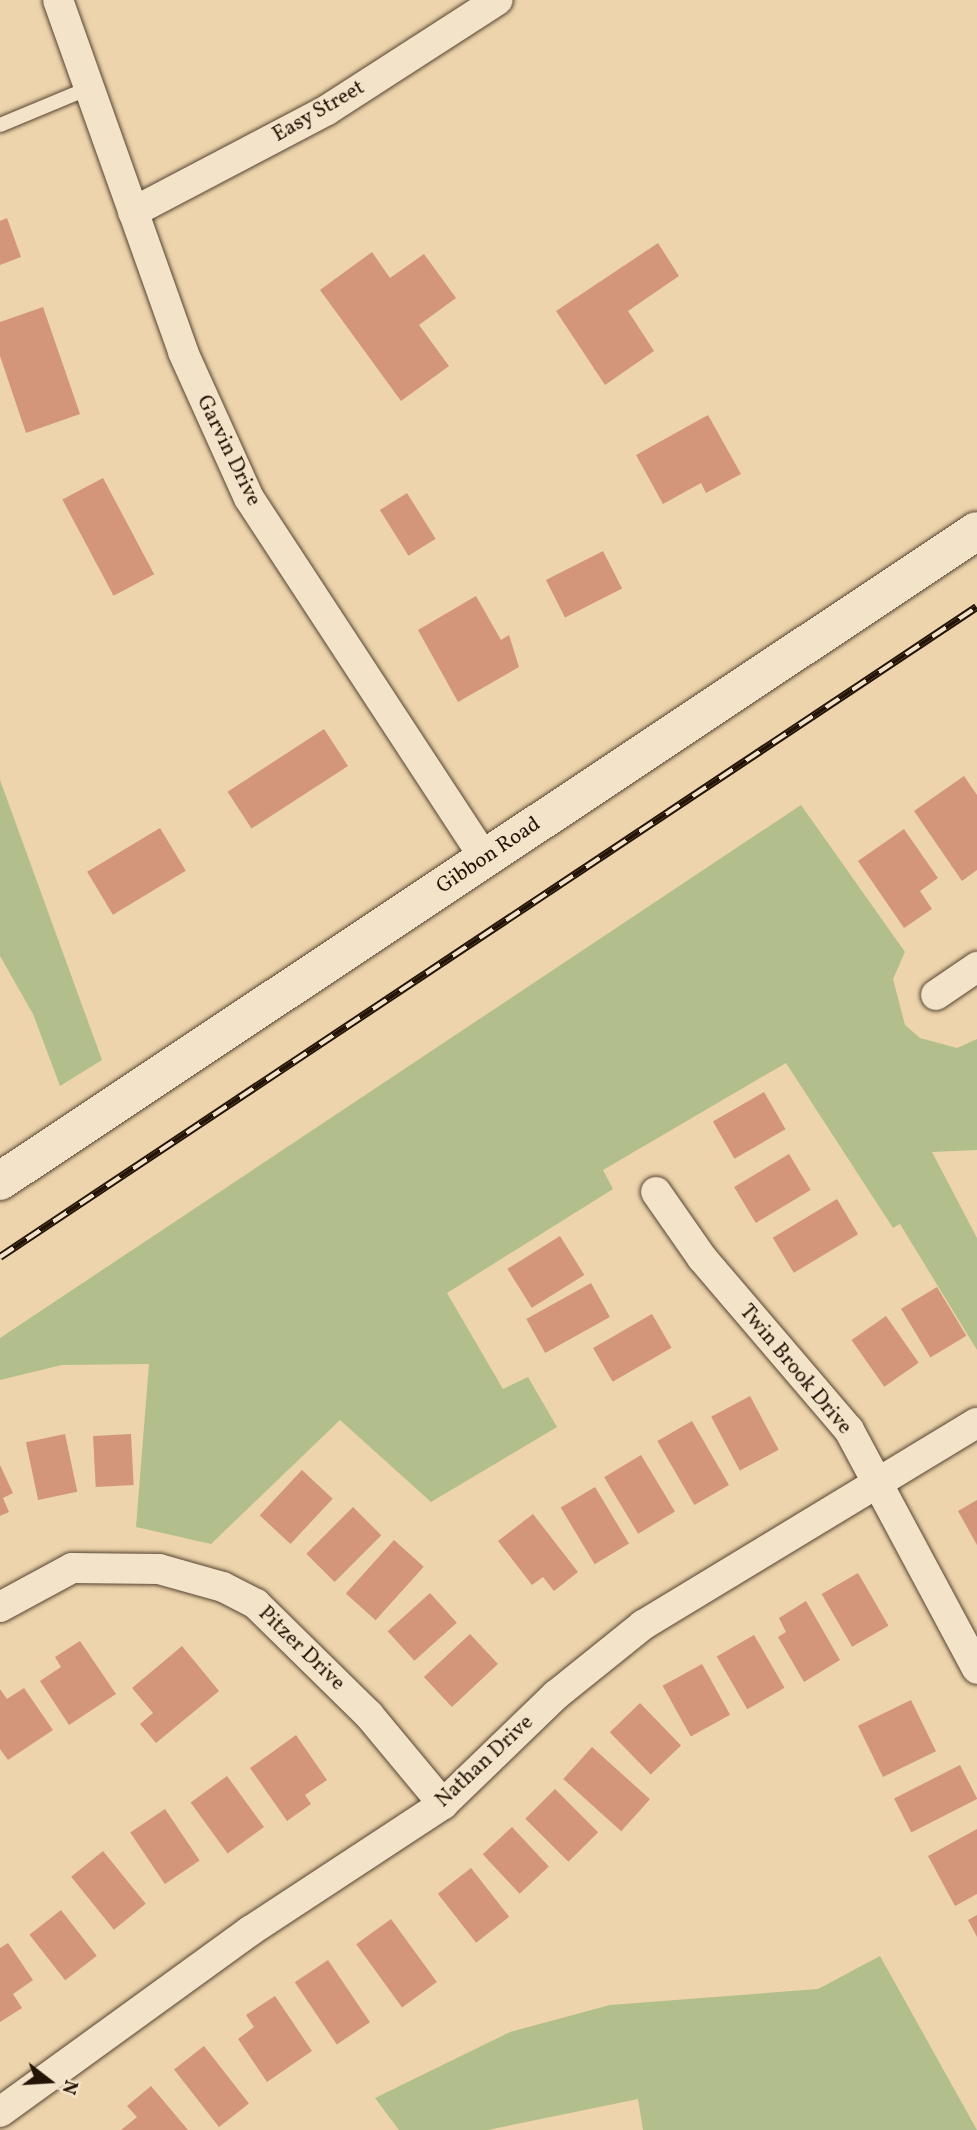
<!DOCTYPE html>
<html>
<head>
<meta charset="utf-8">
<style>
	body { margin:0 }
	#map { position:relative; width:977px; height:2130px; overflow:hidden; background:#edd4ac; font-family:Vollkorn,serif }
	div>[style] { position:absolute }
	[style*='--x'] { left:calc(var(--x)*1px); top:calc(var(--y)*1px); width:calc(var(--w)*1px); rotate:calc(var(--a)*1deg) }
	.green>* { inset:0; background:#b3be8d }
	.building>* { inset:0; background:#d3967a; transform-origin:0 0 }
	.roads { filter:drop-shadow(0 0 2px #564430) drop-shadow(0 0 2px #564430) }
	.service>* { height:14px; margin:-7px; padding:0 7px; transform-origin:7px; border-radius:7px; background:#f3e3c9 }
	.minor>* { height:30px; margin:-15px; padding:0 15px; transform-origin:15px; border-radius:15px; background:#f3e3c9 }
	.secondary>* { height:38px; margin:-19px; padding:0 19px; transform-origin:19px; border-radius:19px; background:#f3e3c9 }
	.rail>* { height:8px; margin-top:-4px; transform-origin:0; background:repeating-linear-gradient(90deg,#f3e3c9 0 16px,#231406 0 32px); box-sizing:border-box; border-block:2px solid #231406 }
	span { translate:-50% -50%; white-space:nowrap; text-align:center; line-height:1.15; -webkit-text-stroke:5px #f3e3c9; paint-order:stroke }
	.street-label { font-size:21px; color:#231406 }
	.north { position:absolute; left:14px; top:2046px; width:70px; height:70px; -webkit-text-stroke:5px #f3e3c9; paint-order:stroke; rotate:107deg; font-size:19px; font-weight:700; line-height:28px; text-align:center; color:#231406 }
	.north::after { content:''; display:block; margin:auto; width:24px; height:32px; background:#231406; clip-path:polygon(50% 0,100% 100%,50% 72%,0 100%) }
</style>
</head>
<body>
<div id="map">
	<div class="green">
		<div style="clip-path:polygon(0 780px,102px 1060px,60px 1086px,33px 1014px,0 956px)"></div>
		<div style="clip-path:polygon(801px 805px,905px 952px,893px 979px,905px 1025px,920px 1038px,957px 1048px,977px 1039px,977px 1150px,932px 1152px,977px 1238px,977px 1350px,900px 1224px,893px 1228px,786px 1063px,603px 1170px,613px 1189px,447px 1293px,503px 1389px,528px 1377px,557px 1427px,431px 1502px,340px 1420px,211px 1544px,136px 1527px,149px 1364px,62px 1365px,0 1380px,0 1338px)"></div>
		<div style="clip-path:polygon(880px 1956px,977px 2130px,643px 2130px,638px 2099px,488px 2130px,399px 2130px,375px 2098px,510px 2032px,610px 2005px,818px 1989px)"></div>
	</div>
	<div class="building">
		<div style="clip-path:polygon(7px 218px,21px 257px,0 265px,0 221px)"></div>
		<div style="clip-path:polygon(658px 243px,679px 276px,628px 311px,654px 351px,605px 385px,556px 311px)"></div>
		<div style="clip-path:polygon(372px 252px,390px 278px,424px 254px,456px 298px,419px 325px,449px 366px,401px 401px,320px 290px)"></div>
		<div style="clip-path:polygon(43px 307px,80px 414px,26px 433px,0 356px,0 322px)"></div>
		<div style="clip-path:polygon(708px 415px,741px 474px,706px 493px,701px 483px,663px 504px,636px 455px)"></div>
		<div style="left:103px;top:478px;width:109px;height:46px;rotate:62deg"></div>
		<div style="left:407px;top:493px;width:54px;height:32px;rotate:58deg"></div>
		<div style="left:603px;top:551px;width:42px;height:64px;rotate:63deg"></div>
		<div style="clip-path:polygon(476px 596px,501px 640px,509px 635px,519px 667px,458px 702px,418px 630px)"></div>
		<div style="left:324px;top:729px;width:44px;height:115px;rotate:57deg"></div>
		<div style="clip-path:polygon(964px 776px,977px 795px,977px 870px,962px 881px,914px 811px)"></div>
		<div style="left:160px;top:828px;width:50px;height:85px;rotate:59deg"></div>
		<div style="clip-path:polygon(904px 829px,938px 878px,920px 891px,932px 909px,904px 928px,858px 861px)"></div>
		<div style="left:764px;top:1092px;width:43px;height:59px;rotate:60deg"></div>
		<div style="left:789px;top:1154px;width:42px;height:64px;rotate:59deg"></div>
		<div style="left:837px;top:1199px;width:41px;height:75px;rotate:59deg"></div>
		<div style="left:560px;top:1236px;width:46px;height:62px;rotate:58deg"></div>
		<div style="left:591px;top:1283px;width:39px;height:74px;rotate:61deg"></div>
		<div style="left:937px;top:1287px;width:57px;height:42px;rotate:59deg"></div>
		<div style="left:652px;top:1314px;width:39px;height:68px;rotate:60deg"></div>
		<div style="left:886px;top:1316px;width:57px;height:42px;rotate:55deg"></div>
		<div style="left:750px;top:1396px;width:61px;height:44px;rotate:62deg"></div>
		<div style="left:692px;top:1421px;width:74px;height:40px;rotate:60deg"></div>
		<div style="left:65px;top:1434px;width:59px;height:40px;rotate:78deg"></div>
		<div style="left:131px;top:1434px;width:51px;height:38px;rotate:87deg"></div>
		<div style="left:641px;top:1455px;width:66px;height:43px;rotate:59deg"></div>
		<div style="clip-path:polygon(0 1465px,13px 1493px,3px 1498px,9px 1512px,0 1516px)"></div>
		<div style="left:302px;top:1470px;width:42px;height:62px;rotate:43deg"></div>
		<div style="left:595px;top:1487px;width:66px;height:40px;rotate:59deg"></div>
		<div style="clip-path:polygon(977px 1500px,977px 1545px,958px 1511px)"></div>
		<div style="left:353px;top:1507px;width:40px;height:66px;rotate:45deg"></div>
		<div style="clip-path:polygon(533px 1514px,578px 1572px,554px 1591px,543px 1577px,532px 1585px,498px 1541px)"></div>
		<div style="left:394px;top:1540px;width:40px;height:72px;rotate:42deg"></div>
		<div style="left:858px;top:1573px;width:61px;height:42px;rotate:60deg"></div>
		<div style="left:430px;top:1593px;width:40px;height:57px;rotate:48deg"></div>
		<div style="clip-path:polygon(806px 1601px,840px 1660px,804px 1682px,778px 1637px,786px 1632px,779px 1618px)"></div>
		<div style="left:470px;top:1634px;width:41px;height:63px;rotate:47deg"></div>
		<div style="left:754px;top:1635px;width:61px;height:43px;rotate:60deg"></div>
		<div style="clip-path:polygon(80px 1641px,116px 1694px,69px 1725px,40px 1681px,61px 1667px,55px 1657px)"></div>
		<div style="clip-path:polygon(182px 1646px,219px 1691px,156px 1743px,140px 1724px,153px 1713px,132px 1688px)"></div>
		<div style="left:702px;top:1664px;width:58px;height:45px;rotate:61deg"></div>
		<div style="clip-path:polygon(24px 1688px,53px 1730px,8px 1760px,0 1749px,0 1689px,7px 1699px)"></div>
		<div style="left:911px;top:1700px;width:57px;height:59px;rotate:64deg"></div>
		<div style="left:640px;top:1703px;width:59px;height:42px;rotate:46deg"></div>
		<div style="clip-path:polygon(296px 1735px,327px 1780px,305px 1795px,311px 1804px,287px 1821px,250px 1768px)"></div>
		<div style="left:592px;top:1747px;width:78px;height:43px;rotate:42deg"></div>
		<div style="left:960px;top:1765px;width:38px;height:74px;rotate:63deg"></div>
		<div style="left:227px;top:1776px;width:63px;height:45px;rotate:54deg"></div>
		<div style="left:555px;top:1789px;width:61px;height:42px;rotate:45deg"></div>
		<div style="left:165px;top:1809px;width:62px;height:42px;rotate:56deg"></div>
		<div style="left:512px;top:1827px;width:54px;height:40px;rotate:47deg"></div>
		<div style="clip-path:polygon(977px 1829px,977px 1894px,955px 1906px,928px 1856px)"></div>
		<div style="left:103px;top:1851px;width:68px;height:41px;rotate:51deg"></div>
		<div style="left:471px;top:1868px;width:62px;height:42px;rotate:52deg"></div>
		<div style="left:61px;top:1910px;width:58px;height:40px;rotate:52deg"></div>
		<div style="clip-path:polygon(977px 1915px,977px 1937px,968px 1920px)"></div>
		<div style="left:391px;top:1919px;width:78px;height:43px;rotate:54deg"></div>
		<div style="clip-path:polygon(8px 1943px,33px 1980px,13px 1994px,22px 2008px,0 2022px,0 1948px)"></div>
		<div style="left:328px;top:1960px;width:75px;height:40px;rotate:56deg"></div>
		<div style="clip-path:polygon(275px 1996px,312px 2051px,267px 2082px,238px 2039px,254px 2027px,246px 2015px)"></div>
		<div style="left:204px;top:2046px;width:73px;height:38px;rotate:52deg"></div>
		<div style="clip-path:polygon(151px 2086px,188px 2130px,121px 2130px,137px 2117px,127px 2106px)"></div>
	</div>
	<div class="roads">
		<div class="service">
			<div style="--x:0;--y:125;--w:96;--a:-22.6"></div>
		</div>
		<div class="minor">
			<div style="--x:58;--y:0;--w:374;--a:70.4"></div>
			<div style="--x:183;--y:352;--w:160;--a:65.7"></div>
			<div style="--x:249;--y:498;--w:431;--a:56.8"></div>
			<div style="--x:133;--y:212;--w:219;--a:-27.7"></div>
			<div style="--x:327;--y:110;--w:203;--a:-32.8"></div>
			<div style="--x:936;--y:995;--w:50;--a:-34.3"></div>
			<div style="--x:656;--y:1192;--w:80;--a:55.1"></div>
			<div style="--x:702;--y:1258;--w:226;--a:49.5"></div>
			<div style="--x:849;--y:1430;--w:271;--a:61.8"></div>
			<div style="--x:0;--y:1607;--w:82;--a:-28.4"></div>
			<div style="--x:72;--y:1568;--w:87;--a:0.7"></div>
			<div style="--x:159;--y:1569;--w:66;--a:15.7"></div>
			<div style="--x:223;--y:1587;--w:37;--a:27"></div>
			<div style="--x:256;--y:1604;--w:158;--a:44.5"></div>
			<div style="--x:369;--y:1715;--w:116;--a:50.3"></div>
			<div style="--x:0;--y:2112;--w:309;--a:-35.9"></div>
			<div style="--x:250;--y:1931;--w:231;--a:-33.3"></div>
			<div style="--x:443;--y:1804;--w:157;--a:-44"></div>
			<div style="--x:556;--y:1695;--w:112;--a:-38.8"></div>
			<div style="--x:643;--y:1625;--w:390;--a:-31.2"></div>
		</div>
		<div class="secondary">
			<div style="--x:0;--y:1181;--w:1173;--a:-33.64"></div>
		</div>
	</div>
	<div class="rail">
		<div style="--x:0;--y:1257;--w:1173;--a:-33.64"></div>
	</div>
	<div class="street-label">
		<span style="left:319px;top:112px;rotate:-30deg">Easy Street</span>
		<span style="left:228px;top:451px;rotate:64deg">Garvin Drive</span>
		<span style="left:489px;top:856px;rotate:-34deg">Gibbon Road</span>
		<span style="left:795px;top:1370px;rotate:50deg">Twin Brook Drive</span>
		<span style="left:301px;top:1649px;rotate:44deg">Pitzer Drive</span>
		<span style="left:485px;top:1762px;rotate:-43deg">Nathan Drive</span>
	</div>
	<div class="north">N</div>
</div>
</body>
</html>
